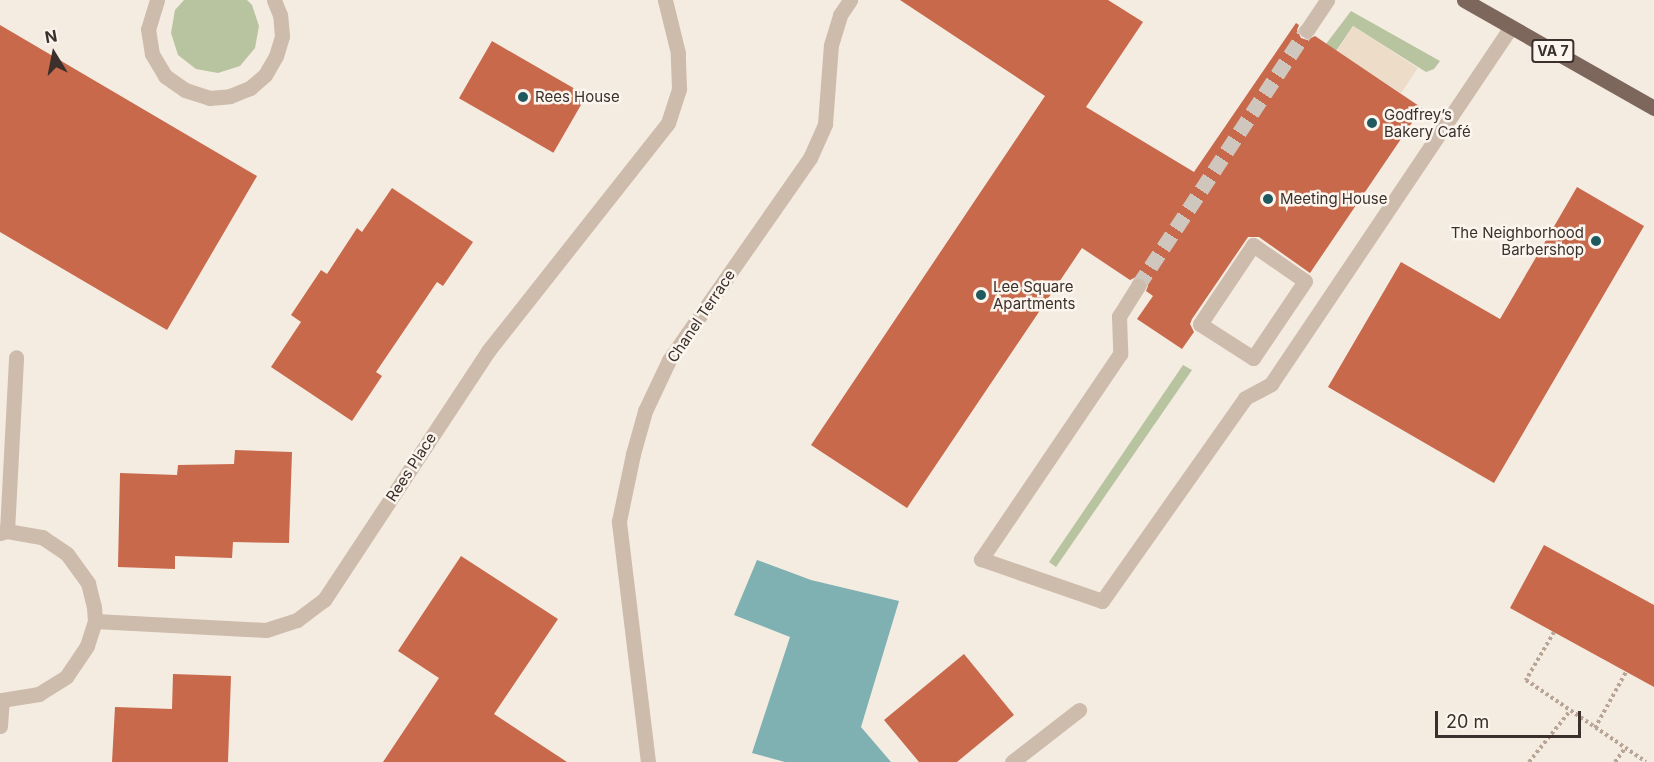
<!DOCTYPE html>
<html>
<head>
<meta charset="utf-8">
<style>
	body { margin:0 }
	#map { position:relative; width:1654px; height:762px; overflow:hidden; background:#f4ebe1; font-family:Inter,sans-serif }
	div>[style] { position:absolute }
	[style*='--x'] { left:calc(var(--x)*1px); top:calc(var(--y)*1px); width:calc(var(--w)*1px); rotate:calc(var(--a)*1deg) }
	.green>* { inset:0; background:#b8c4a0 }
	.plaza>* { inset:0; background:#ecdcc8; transform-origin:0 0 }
	.water>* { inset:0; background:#7fb0b2 }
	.building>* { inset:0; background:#c8694b; transform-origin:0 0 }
	.minor-tunnel>* { height:15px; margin-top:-7.5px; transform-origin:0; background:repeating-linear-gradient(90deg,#cfc6bd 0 15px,transparent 0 23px) }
	.path>* { height:4px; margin-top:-2px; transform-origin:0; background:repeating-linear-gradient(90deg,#b9a596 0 3px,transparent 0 6px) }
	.minor>* { height:15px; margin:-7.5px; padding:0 7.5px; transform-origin:7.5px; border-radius:7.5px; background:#cdbbac }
	.major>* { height:15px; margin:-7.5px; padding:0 7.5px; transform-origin:7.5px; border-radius:7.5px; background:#7d675c }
	.dots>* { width:16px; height:16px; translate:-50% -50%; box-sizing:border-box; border:3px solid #fbf5ee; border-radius:50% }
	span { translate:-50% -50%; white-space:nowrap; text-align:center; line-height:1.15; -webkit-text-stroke:5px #fbf5ee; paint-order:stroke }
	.shield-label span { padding:2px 4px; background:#fbf5ee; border:2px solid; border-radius:4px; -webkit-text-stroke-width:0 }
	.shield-label { font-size:14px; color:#3b302b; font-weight:700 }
	.poi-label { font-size:15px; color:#3b302b }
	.left { translate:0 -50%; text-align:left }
	.right { translate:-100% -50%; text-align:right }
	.street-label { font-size:15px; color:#3b302b }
	.north { position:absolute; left:24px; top:24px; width:60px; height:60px; -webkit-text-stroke:4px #fbf5ee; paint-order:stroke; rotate:350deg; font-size:16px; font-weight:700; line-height:24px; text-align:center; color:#3b302b }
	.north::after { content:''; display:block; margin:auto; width:21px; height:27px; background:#3b302b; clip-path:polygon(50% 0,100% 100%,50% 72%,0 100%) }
	.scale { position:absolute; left:1435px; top:711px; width:146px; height:27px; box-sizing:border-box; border:3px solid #3b302b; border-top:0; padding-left:8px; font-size:18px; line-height:21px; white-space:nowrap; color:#3b302b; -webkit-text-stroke:4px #fbf5ee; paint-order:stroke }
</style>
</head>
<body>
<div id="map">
	<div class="green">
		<div style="clip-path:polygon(184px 0,247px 0,252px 5px,259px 26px,255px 48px,240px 66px,218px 73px,196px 69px,178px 55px,171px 33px,175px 10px)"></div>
		<div style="clip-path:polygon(1351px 11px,1440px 61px,1434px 69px,1426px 72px,1353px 26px,1336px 51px,1326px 44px)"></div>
		<div style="clip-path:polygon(1183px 365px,1192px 370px,1056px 567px,1049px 562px)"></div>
	</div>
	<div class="plaza">
		<div style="left:1353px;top:26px;width:77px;height:30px;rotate:33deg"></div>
	</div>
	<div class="water">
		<div style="clip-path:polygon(757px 560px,811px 580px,899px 601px,861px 727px,891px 762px,785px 762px,752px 753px,790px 637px,734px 615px)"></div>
	</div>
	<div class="building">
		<div style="clip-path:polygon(900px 0,1108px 0,1143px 22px,1086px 107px,1194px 172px,1296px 23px,1299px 25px,1297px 30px,1301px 38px,1307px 40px,1315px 36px,1422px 108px,1310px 273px,1259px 237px,1248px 237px,1192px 319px,1190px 324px,1194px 332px,1182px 349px,1137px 319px,1153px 296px,1146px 291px,1148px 286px,1144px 278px,1138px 276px,1130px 280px,1082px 248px,907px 508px,811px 445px,1045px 96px)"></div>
		<div style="clip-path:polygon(0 25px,257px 176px,167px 330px,0 232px)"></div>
		<div style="left:492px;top:41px;width:109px;height:66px;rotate:30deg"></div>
		<div style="clip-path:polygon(1577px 187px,1644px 226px,1494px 483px,1328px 387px,1401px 262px,1500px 319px)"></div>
		<div style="clip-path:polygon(392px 188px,473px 242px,443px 286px,437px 282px,376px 372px,382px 376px,352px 421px,271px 367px,301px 322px,291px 315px,321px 270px,327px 274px,357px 228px,362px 232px)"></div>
		<div style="clip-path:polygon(235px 450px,292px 452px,289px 543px,233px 542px,232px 558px,175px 556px,175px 569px,118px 567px,120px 473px,177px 475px,178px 465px,234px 464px)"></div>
		<div style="clip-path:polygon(1544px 545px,1654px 605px,1654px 687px,1510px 608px)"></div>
		<div style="clip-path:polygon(461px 556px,558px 619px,494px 714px,567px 762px,383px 762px,439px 678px,398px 651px)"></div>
		<div style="clip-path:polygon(964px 654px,1014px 715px,957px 762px,919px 762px,884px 720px)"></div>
		<div style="clip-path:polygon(173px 674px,231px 676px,228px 762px,112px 762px,115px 707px,172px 709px)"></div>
	</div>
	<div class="minor-tunnel">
		<div style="--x:1138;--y:286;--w:307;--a:-56.6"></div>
	</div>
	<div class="path">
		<div style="--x:1554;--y:632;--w:56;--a:120.3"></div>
		<div style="--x:1526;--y:680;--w:145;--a:34.3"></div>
		<div style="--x:1595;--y:728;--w:64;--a:-61"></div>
		<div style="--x:1529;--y:762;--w:65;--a:-51.2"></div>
		<div style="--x:1615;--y:762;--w:17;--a:-54"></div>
	</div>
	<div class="minor">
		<div style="--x:157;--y:0;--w:30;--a:107"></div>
		<div style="--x:148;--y:29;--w:25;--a:81"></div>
		<div style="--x:152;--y:54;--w:26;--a:59"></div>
		<div style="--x:165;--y:76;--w:24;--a:35"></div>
		<div style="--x:185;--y:90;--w:25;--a:18"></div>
		<div style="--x:209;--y:98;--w:21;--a:-5"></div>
		<div style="--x:230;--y:96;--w:22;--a:-22"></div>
		<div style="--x:250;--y:88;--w:20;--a:-41"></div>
		<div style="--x:265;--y:75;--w:22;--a:-60"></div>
		<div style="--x:276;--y:56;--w:21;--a:-73"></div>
		<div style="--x:282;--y:36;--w:21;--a:-95"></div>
		<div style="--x:280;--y:15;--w:16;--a:-112"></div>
		<div style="--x:1307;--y:30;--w:36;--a:-56"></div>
		<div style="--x:1253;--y:245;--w:63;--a:34.7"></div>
		<div style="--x:1305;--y:281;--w:93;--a:124"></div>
		<div style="--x:1253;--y:358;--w:63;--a:-147.3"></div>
		<div style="--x:1200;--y:324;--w:95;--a:-56.1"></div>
		<div style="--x:1138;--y:286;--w:36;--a:122"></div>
		<div style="--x:1119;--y:316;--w:38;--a:88"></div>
		<div style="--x:1120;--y:354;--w:248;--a:124.1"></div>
		<div style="--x:981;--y:559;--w:128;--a:19.1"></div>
		<div style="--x:1102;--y:601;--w:248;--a:-54.8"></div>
		<div style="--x:1245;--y:398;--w:30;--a:-28"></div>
		<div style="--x:1271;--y:384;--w:430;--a:-56.1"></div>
		<div style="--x:7;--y:531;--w:174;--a:-87"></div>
		<div style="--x:0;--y:533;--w:7;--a:-16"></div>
		<div style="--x:7;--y:531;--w:36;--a:10"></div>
		<div style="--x:42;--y:537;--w:30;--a:34"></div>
		<div style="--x:67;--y:554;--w:36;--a:54"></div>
		<div style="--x:88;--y:583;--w:25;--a:76"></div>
		<div style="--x:94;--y:607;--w:14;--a:86"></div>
		<div style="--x:95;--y:621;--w:26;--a:108"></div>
		<div style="--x:87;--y:646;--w:37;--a:124"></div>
		<div style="--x:66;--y:677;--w:32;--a:148"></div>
		<div style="--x:39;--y:694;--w:39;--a:171"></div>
		<div style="--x:95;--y:621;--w:171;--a:3"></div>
		<div style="--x:266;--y:630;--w:33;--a:-18"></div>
		<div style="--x:297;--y:620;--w:34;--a:-37"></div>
		<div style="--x:324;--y:600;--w:298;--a:-56.6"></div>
		<div style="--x:488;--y:351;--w:290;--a:-51.7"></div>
		<div style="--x:668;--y:123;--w:36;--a:-72"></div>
		<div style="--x:679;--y:89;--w:36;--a:-92"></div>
		<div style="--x:678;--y:53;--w:55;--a:-103.8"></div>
		<div style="--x:0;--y:726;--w:26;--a:-86"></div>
		<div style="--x:648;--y:762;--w:243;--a:-96.9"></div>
		<div style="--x:619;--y:521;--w:68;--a:-78.2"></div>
		<div style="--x:633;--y:454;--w:45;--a:-74.4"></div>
		<div style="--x:645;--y:411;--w:56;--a:-64.8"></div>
		<div style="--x:669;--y:360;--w:246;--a:-55.1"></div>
		<div style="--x:810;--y:158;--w:37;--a:-66"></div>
		<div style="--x:825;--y:124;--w:79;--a:-85.7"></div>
		<div style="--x:831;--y:45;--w:31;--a:-73"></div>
		<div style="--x:840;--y:15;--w:18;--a:-56"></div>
		<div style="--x:1012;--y:762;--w:85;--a:-37.8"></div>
	</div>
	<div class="major">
		<div style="--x:1464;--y:0;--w:219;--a:29.6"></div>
	</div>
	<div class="dots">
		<div style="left:523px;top:97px;background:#1f5a5e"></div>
		<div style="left:1372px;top:123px;background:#1f5a5e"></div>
		<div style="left:1268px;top:199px;background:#1f5a5e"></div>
		<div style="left:1596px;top:241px;background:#1f5a5e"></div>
		<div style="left:981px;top:295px;background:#1f5a5e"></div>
	</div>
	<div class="shield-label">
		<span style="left:1553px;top:51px">VA 7</span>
	</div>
	<div class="poi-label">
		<span class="left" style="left:535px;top:97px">Rees House</span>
		<span class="left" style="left:1384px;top:123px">Godfrey’s<br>Bakery Café</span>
		<span class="left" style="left:1280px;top:199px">Meeting House</span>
		<span class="right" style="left:1584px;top:241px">The Neighborhood<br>Barbershop</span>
		<span class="left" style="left:993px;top:295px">Lee Square<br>Apartments</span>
	</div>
	<div class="street-label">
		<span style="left:701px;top:316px;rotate:-56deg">Chanel Terrace</span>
		<span style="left:411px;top:467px;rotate:-57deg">Rees Place</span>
	</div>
	<div class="north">N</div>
	<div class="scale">20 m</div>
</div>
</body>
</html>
